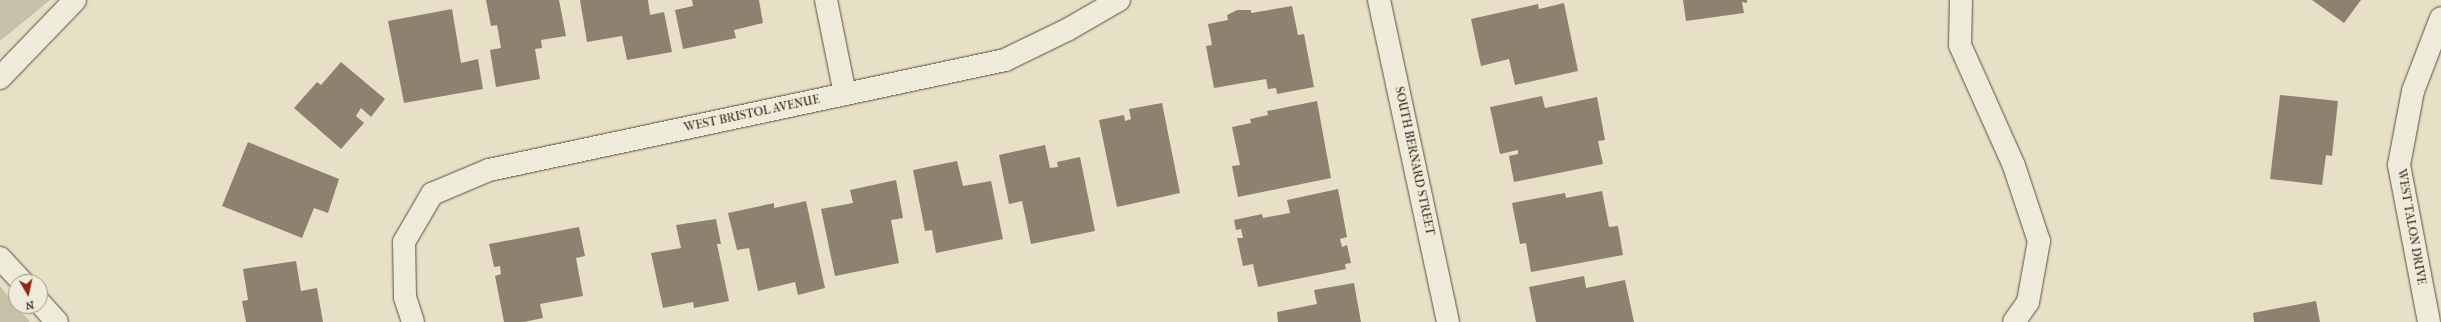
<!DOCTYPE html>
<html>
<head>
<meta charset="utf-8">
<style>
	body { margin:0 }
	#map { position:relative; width:2441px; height:322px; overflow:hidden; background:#e7e0c6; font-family:"IM FELL French Canon",serif }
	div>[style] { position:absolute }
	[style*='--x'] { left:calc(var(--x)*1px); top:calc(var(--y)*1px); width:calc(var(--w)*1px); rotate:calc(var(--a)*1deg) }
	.green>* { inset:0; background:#c7bfa7 }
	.building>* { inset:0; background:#8d826f }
	.roads { filter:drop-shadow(0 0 1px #5b4e3e) drop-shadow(0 0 1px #5b4e3e) }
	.minor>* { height:22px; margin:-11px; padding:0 11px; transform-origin:11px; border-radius:11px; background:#efebda }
	.tertiary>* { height:22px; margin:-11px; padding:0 11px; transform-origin:11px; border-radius:11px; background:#efebda }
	span { translate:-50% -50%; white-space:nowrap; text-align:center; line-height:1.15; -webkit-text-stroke:4px #efebda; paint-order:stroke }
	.street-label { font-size:12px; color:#2c1d11 }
	.north { position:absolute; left:8px; top:274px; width:40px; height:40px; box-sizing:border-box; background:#efebda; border:1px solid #a1998a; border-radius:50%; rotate:171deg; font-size:11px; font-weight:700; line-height:16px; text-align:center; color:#2c1d11 }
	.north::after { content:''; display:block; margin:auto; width:14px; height:18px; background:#8f2418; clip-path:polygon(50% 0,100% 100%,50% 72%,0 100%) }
</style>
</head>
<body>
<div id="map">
	<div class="green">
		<div style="clip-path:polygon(0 0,50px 0,0 41px)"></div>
		<div style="clip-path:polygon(0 286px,16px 306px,30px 322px,0 322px)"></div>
	</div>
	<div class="building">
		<div style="clip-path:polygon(486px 0,559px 0,566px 36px,541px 40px,542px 48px,535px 49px,540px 79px,496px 87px,490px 50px,501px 48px,497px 25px,491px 26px)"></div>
		<div style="clip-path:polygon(580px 0,648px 0,650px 15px,664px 12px,672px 52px,627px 60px,622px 36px,587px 42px)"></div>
		<div style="clip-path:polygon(692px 0,759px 0,763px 23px,734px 30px,736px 38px,683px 49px,675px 10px,693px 6px)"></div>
		<div style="clip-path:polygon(1683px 0,1747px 0,1747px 3px,1742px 2px,1744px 13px,1686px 21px)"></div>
		<div style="clip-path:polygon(2312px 0,2361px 0,2344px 23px)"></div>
		<div style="clip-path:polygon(1564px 3px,1578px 71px,1515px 85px,1509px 59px,1481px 66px,1471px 19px,1538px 4px,1539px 9px)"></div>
		<div style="clip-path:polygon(1292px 6px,1298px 35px,1304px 34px,1314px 87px,1277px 94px,1276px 88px,1268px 89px,1266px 79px,1214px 88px,1206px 46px,1212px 45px,1208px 24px,1228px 20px,1227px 15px,1237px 10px,1251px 10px,1251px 13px)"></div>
		<div style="clip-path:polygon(452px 9px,461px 63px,478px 59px,483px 89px,404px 103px,388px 21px)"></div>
		<div style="clip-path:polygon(341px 62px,385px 99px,371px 117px,361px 108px,356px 116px,364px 123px,341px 149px,294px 108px,317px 82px,321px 85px)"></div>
		<div style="clip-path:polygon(2280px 95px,2338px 101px,2332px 156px,2326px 155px,2322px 185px,2270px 179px)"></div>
		<div style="clip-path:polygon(1542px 96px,1545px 108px,1597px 97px,1605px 140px,1598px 141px,1603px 164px,1514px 182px,1509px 156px,1518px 154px,1518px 150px,1500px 154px,1490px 107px)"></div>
		<div style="clip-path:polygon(1317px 101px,1331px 178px,1238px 197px,1232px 166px,1240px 165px,1232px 127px,1251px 123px,1250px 119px,1268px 115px,1267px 111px)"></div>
		<div style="clip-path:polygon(1162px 103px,1180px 193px,1117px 207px,1099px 120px,1124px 115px,1125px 121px,1131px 119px,1129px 109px)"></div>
		<div style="clip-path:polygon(248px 142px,339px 179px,328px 213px,314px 208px,302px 238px,222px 206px)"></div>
		<div style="clip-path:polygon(1045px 145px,1050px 168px,1058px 167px,1057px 162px,1080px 157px,1095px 231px,1031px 244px,1022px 201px,1009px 204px,999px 155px)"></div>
		<div style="clip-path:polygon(957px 161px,963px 186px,991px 181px,1003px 239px,936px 253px,932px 230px,925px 231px,913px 170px)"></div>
		<div style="clip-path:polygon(896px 180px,903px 218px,891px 220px,899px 263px,835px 276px,821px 209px,853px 203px,850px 190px)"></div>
		<div style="clip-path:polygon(1338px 189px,1347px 237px,1340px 239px,1342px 247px,1347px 245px,1351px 263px,1345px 264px,1346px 269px,1258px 287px,1253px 264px,1243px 266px,1237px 238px,1243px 238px,1241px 229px,1236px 230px,1234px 220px,1262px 214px,1263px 218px,1290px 213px,1287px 200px)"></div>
		<div style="clip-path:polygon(1602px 191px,1609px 227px,1618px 226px,1623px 255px,1531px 272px,1526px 243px,1520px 244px,1512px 203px,1565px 193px,1566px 198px)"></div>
		<div style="clip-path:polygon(806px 201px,825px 288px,798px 295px,795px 282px,758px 291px,749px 248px,737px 250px,728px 213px,774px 203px,774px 208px)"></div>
		<div style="clip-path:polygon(716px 219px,721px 244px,717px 244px,729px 301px,694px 308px,693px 302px,663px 308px,651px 253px,681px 248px,676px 225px)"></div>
		<div style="clip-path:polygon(579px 227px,585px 256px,576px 258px,583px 296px,540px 304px,543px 318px,524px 322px,504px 322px,495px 276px,501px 274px,500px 266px,494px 267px,489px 244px)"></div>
		<div style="clip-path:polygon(296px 261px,301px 291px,317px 288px,323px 322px,246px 322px,242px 301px,248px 300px,243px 269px)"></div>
		<div style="clip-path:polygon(1584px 276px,1586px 288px,1625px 280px,1634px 322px,1536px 322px,1529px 287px)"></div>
		<div style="clip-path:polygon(1354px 283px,1361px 322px,1278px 322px,1277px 312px,1317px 304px,1314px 290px)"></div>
		<div style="clip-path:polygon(2316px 301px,2320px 322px,2254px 322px,2253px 313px)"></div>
	</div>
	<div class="roads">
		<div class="minor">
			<div style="--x:826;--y:0;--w:96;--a:78.6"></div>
			<div style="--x:1379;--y:0;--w:329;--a:77.9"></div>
			<div style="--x:1961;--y:0;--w:45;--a:91.3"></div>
			<div style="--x:1960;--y:45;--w:133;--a:65.9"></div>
			<div style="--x:2014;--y:166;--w:79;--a:71.6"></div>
			<div style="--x:2039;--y:241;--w:62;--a:100.2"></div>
			<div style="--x:2028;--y:302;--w:24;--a:125"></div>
			<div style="--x:413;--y:322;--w:26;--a:-108"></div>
			<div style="--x:405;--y:297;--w:55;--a:-91"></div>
			<div style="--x:404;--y:242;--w:56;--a:-59.7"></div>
			<div style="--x:432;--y:194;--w:62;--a:-22.8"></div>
			<div style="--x:489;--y:170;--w:528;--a:-12.03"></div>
			<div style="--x:1005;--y:60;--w:69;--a:-25.8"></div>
			<div style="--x:1067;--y:30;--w:60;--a:-30"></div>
			<div style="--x:2429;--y:322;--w:160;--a:-100.8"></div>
			<div style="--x:2399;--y:165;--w:75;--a:-79.3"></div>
			<div style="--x:2413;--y:91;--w:78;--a:-69"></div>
		</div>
		<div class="tertiary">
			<div style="--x:0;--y:78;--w:108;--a:-46.1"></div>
			<div style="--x:0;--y:258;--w:33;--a:47"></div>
			<div style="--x:40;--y:303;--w:25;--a:48"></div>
		</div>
	</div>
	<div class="street-label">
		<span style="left:752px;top:114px;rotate:-12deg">WEST BRISTOL AVENUE</span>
		<span style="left:1414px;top:161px;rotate:78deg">SOUTH BERNARD STREET</span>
		<span style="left:2411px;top:227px;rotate:80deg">WEST TALON DRIVE</span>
	</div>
	<div class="north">N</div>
</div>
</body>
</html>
